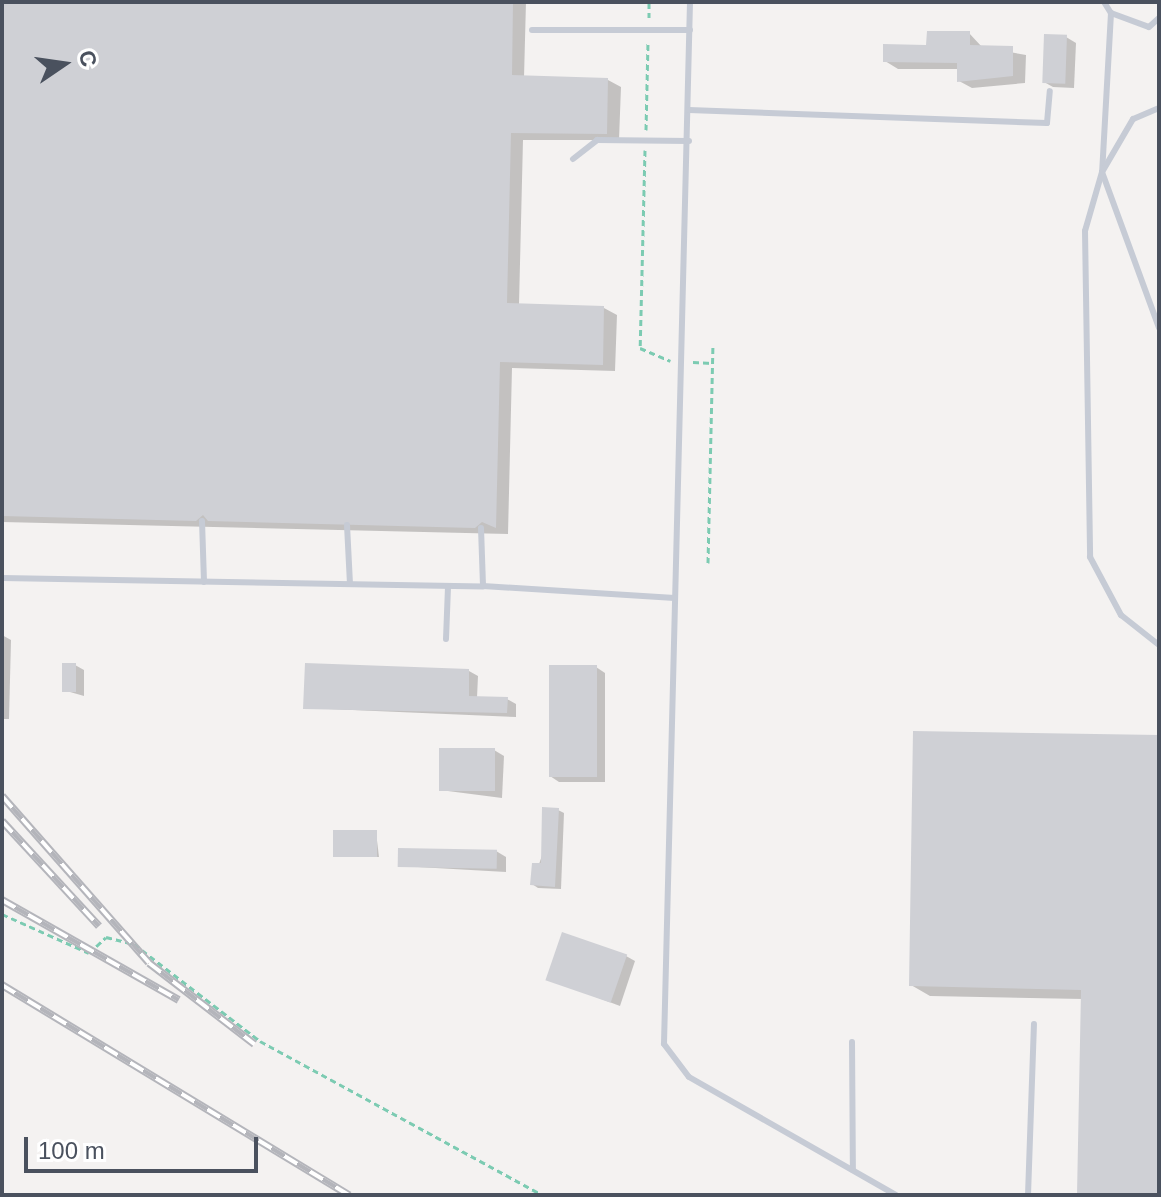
<!DOCTYPE html>
<html>
<head>
<meta charset="utf-8">
<style>
	body { margin:0 }
	#map { position:relative; width:1161px; height:1197px; overflow:hidden; background:#f4f2f1; font-family:Helvetica,sans-serif }
	div>[style] { position:absolute }
	[style*='--x'] { left:calc(var(--x)*1px); top:calc(var(--y)*1px); width:calc(var(--w)*1px); rotate:calc(var(--a)*1deg) }
	.shadow>* { inset:0; background:#0003 }
	.building>* { inset:0; background:#cfd0d5; transform-origin:0 0 }
	.path>* { height:3px; margin-top:-1.5px; transform-origin:0; background:repeating-linear-gradient(90deg,#7ccbb2 0 6px,transparent 0 10px) }
	.service>* { height:6px; margin:-3px; padding:0 3px; transform-origin:3px; border-radius:3px; background:#c6cbd5 }
	.rail>* { height:8px; margin-top:-4px; transform-origin:0; background:repeating-linear-gradient(90deg,#fff 0 15px,#b4b5bb 0 30px); box-sizing:border-box; border-block:2px solid #b4b5bb }
	span { translate:-50% -50%; white-space:nowrap; text-align:center; line-height:1.15; -webkit-text-stroke:6px #fff; paint-order:stroke }
	.frame { position:absolute; inset:0; border:4px solid #4a515e; pointer-events:none }
	.north { position:absolute; left:24px; top:24px; width:80px; height:80px; -webkit-text-stroke:6px #fff; paint-order:stroke; rotate:77deg; font-size:22px; font-weight:700; line-height:32px; text-align:center; color:#4a515e }
	.north::after { content:''; display:block; margin:auto; width:28px; height:36px; background:#4a515e; clip-path:polygon(50% 0,100% 100%,50% 72%,0 100%) }
	.scale { position:absolute; left:24px; top:1137px; width:234px; height:36px; box-sizing:border-box; border:4px solid #4a515e; border-top:0; padding-left:10px; font-size:24px; line-height:28px; white-space:nowrap; color:#4a515e; -webkit-text-stroke:6px #fff; paint-order:stroke }
</style>
</head>
<body>
<div id="map">
	<div class="shadow">
		<div style="clip-path:polygon(2px 2px,526px 2px,524px 78px,608px 80px,621px 87px,619px 140px,523px 140px,519px 305px,604px 308px,617px 315px,615px 371px,512px 368px,508px 534px,2px 522px)"></div>
		<div style="clip-path:polygon(969px 33px,982px 47px,1026px 55px,1025px 83px,972px 88px,959px 81px,959px 69px,898px 69px,885px 61px)"></div>
		<div style="clip-path:polygon(1066px 37px,1076px 43px,1074px 88px,1053px 87px,1044px 82px)"></div>
		<div style="clip-path:polygon(2px 635px,11px 640px,9px 719px,2px 719px)"></div>
		<div style="clip-path:polygon(75px 665px,84px 670px,84px 696px,63px 690px)"></div>
		<div style="clip-path:polygon(596px 667px,605px 673px,605px 782px,559px 782px,550px 776px)"></div>
		<div style="clip-path:polygon(469px 671px,478px 676px,477px 698px,507px 699px,516px 704px,516px 717px,305px 708px)"></div>
		<div style="clip-path:polygon(1159px 737px,1159px 1195px,1079px 1195px,1083px 999px,930px 996px,911px 985px)"></div>
		<div style="clip-path:polygon(494px 750px,504px 756px,502px 798px,440px 790px)"></div>
		<div style="clip-path:polygon(558px 810px,564px 813px,561px 889px,538px 888px,532px 884px)"></div>
		<div style="clip-path:polygon(376px 832px,379px 857px,335px 856px)"></div>
		<div style="clip-path:polygon(496px 851px,506px 857px,506px 872px,400px 866px)"></div>
		<div style="clip-path:polygon(626px 956px,635px 961px,620px 1006px,548px 979px)"></div>
	</div>
	<div class="building">
		<div style="clip-path:polygon(2px 2px,513px 2px,512px 75px,608px 78px,607px 134px,511px 133px,507px 303px,604px 306px,603px 365px,500px 362px,496px 528px,482px 522px,475px 528px,208px 521px,203px 515px,196px 521px,2px 516px)"></div>
		<div style="clip-path:polygon(927px 31px,970px 31px,970px 45px,1013px 46px,1013px 76px,957px 82px,957px 63px,883px 62px,883px 44px,926px 45px)"></div>
		<div style="left:1044px;top:34px;width:23px;height:49px;rotate:2deg"></div>
		<div style="left:62px;top:663px;width:14px;height:29px"></div>
		<div style="clip-path:polygon(305px 663px,469px 669px,469px 696px,508px 697px,507px 713px,303px 709px)"></div>
		<div style="left:549px;top:665px;width:48px;height:112px"></div>
		<div style="clip-path:polygon(913px 731px,1159px 735px,1159px 1195px,1077px 1195px,1081px 990px,909px 986px)"></div>
		<div style="left:439px;top:748px;width:56px;height:43px"></div>
		<div style="clip-path:polygon(542px 807px,559px 808px,555px 887px,530px 885px,532px 863px,541px 863px)"></div>
		<div style="left:333px;top:830px;width:44px;height:27px"></div>
		<div style="left:398px;top:848px;width:99px;height:19px;rotate:1deg"></div>
		<div style="left:562px;top:932px;width:69px;height:51px;rotate:19deg"></div>
	</div>
	<div class="path">
		<div style="--x:649;--y:18;--w:16;--a:-90"></div>
		<div style="--x:646;--y:130;--w:88;--a:-88.7"></div>
		<div style="--x:645;--y:150;--w:198;--a:91.4"></div>
		<div style="--x:640;--y:348;--w:33;--a:23"></div>
		<div style="--x:693;--y:362;--w:19;--a:3"></div>
		<div style="--x:708;--y:563;--w:218;--a:-88.7"></div>
		<div style="--x:2;--y:914;--w:95;--a:24.1"></div>
		<div style="--x:89;--y:953;--w:23;--a:-43"></div>
		<div style="--x:106;--y:937;--w:29;--a:14"></div>
		<div style="--x:134;--y:944;--w:159;--a:37.6"></div>
		<div style="--x:260;--y:1041;--w:321;--a:28.6"></div>
	</div>
	<div class="service">
		<div style="--x:690;--y:2;--w:1042;--a:91.43"></div>
		<div style="--x:664;--y:1044;--w:41;--a:52.9"></div>
		<div style="--x:689;--y:1077;--w:238;--a:29.7"></div>
		<div style="--x:1104;--y:2;--w:13;--a:58"></div>
		<div style="--x:1111;--y:13;--w:40;--a:20.2"></div>
		<div style="--x:1149;--y:27;--w:13;--a:-42"></div>
		<div style="--x:1111;--y:13;--w:159;--a:93.2"></div>
		<div style="--x:1102;--y:172;--w:61;--a:106.1"></div>
		<div style="--x:1085;--y:231;--w:326;--a:89.1"></div>
		<div style="--x:1090;--y:557;--w:66;--a:61.9"></div>
		<div style="--x:1121;--y:615;--w:48;--a:38.3"></div>
		<div style="--x:532;--y:30;--w:158;--a:0"></div>
		<div style="--x:1159;--y:108;--w:28;--a:157"></div>
		<div style="--x:1133;--y:119;--w:61;--a:120.3"></div>
		<div style="--x:1102;--y:172;--w:166;--a:69.9"></div>
		<div style="--x:689;--y:110;--w:358;--a:2.1"></div>
		<div style="--x:1047;--y:123;--w:32;--a:-85"></div>
		<div style="--x:573;--y:159;--w:31;--a:-38"></div>
		<div style="--x:597;--y:140;--w:92;--a:0.6"></div>
		<div style="--x:202;--y:521;--w:61;--a:88.1"></div>
		<div style="--x:347;--y:525;--w:59;--a:87.1"></div>
		<div style="--x:481;--y:528;--w:58;--a:88"></div>
		<div style="--x:2;--y:578;--w:481;--a:1"></div>
		<div style="--x:483;--y:586;--w:192;--a:3.6"></div>
		<div style="--x:446;--y:639;--w:52;--a:-87.8"></div>
		<div style="--x:852;--y:1042;--w:128;--a:89.6"></div>
		<div style="--x:1028;--y:1195;--w:171;--a:-88"></div>
	</div>
	<div class="rail">
		<div style="--x:2;--y:796;--w:222;--a:48.6"></div>
		<div style="--x:149;--y:963;--w:133;--a:37.6"></div>
		<div style="--x:2;--y:821;--w:143;--a:47.3"></div>
		<div style="--x:2;--y:900;--w:203;--a:29.5"></div>
		<div style="--x:2;--y:985;--w:406;--a:31.2"></div>
	</div>
	<div class="frame"></div>
	<div class="north">С</div>
	<div class="scale">100 m</div>
</div>
</body>
</html>
